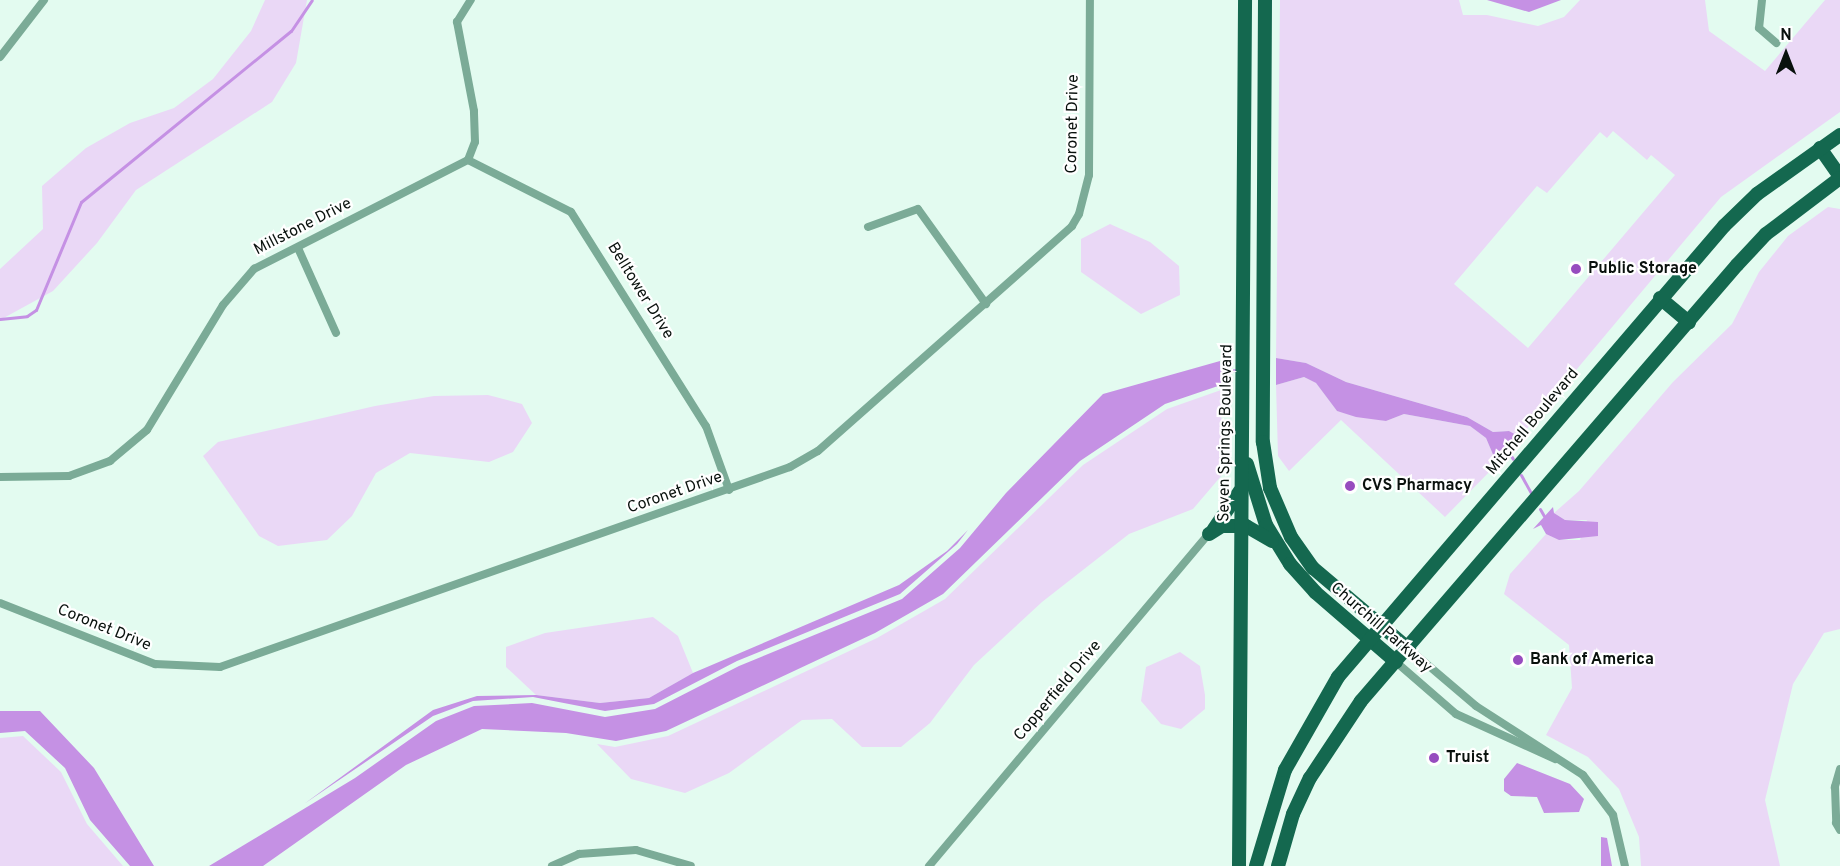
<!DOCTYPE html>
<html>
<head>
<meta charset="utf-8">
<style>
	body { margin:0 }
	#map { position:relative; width:1840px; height:866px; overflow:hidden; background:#e3fbf0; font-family:Overpass,sans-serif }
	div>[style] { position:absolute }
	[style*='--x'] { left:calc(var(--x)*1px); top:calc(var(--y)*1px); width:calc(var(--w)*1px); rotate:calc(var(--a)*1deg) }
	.green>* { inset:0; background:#ead8f6 }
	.water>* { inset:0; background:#c591e4 }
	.stream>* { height:3px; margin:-1.5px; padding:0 1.5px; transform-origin:1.5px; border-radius:1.5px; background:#c591e4 }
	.minor>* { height:8px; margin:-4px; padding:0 4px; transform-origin:4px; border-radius:4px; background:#7bab97 }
	.primary>* { height:14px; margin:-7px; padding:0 7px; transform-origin:7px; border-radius:7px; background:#14684f }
	.dots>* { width:16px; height:16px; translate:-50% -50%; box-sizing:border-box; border:3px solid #fff; border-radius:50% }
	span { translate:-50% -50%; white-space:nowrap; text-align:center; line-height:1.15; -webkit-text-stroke:4.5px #fff; paint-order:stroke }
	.street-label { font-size:16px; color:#09110d }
	.poi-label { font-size:16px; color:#09110d; font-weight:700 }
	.left { translate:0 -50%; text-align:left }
	.north { position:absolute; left:1756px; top:24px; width:60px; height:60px; -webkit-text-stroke:4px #fff; paint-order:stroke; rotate:0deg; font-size:16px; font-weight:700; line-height:24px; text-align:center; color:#09110d }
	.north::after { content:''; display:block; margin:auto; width:21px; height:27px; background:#09110d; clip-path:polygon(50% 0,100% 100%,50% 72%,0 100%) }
</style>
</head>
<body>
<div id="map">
	<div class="green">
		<div style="clip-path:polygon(265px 0,307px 0,296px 63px,272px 102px,136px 190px,97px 243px,53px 291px,0 320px,0 269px,43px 229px,42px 186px,86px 148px,130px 123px,174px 108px,213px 79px,251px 31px)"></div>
		<div style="clip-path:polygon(evenodd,1280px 0,1459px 0,1463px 15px,1487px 15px,1538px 26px,1564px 17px,1580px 0,1705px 0,1709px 31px,1765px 71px,1825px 0,1840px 0,1840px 112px,1721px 197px,1520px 437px,1509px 431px,1493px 432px,1467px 417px,1346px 382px,1306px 363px,1276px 358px,1280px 0,1613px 131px,1647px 160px,1651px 155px,1675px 175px,1528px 348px,1454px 284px,1537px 186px,1547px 193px,1600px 132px,1607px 138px,1613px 131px)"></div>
		<div style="clip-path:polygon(1828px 207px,1840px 209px,1840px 629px,1824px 633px,1793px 684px,1765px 800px,1780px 866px,1641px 866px,1639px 837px,1619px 789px,1588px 757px,1546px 735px,1572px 688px,1569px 645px,1504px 594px,1510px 574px,1546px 534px,1560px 540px,1580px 540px,1587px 520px,1565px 520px,1554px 513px,1579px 491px,1673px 382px,1732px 324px,1759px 272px,1788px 236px)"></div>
		<div style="clip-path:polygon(1110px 224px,1150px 242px,1179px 266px,1180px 295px,1141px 314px,1081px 272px,1081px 239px)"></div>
		<div style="clip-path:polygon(1304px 377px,1316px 383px,1337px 411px,1386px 421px,1404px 414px,1470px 426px,1486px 438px,1497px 464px,1445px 517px,1341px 420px,1289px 471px,1278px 456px,1276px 385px)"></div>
		<div style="clip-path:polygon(1221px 390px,1222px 475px,1193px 509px,1129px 534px,1042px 602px,974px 665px,930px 723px,901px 747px,862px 747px,832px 719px,802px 720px,729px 773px,685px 793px,631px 779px,597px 744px,615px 747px,668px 736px,877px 638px,945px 599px,1083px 465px,1167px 409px)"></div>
		<div style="clip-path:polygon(488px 395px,522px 404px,532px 423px,513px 452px,489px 462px,410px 453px,376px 473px,352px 516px,327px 540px,278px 546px,259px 536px,203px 456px,218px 442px,375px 406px,434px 396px)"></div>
		<div style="clip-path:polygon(653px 617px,678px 636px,693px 673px,649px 698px,600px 703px,536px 695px,506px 667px,506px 647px,545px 633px)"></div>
		<div style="clip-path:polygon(1180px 652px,1200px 666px,1205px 695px,1205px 709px,1181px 729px,1161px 724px,1141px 701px,1146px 667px)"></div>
		<div style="clip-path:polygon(23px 736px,61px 772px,87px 824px,123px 866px,0 866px,0 738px)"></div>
	</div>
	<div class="water">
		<div style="clip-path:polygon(1487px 0,1561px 0,1529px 12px)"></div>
		<div style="clip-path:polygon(1276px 358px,1306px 363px,1346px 382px,1467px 417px,1493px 432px,1509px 431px,1520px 437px,1497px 464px,1486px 438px,1470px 426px,1404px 414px,1386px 421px,1356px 417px,1337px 411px,1316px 383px,1304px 377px,1276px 385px)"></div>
		<div style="clip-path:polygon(1220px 361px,1221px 385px,1165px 404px,1080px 461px,943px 594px,875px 633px,666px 731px,616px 741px,566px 733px,482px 729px,406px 765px,263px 866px,209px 866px,355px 778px,436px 721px,474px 706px,532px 703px,605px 717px,655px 709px,739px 666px,902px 599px,960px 548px,1006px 493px,1103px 394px)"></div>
		<div style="clip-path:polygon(1553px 507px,1554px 513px,1565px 520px,1598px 522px,1598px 536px,1559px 540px,1546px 534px,1541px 525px,1533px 529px)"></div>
		<div style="clip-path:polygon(968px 530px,957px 544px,900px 594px,737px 661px,654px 704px,605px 711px,533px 697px,473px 701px,433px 716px,304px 804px,433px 710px,477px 696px,536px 695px,600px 703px,649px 698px,693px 673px,899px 585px,947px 551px)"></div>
		<div style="clip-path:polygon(0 711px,40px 711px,94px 768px,154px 866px,130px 866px,90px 820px,65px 768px,25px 731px,0 733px)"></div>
		<div style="clip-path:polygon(1517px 763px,1570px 784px,1584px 799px,1579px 812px,1544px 813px,1537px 797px,1511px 796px,1504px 791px,1504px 779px)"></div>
		<div style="clip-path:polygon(1601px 837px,1607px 838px,1612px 866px,1601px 866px)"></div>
	</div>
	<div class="stream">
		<div style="--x:0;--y:319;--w:27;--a:-6"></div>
		<div style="--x:27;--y:316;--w:11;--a:-34"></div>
		<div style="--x:36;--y:310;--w:117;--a:-67.4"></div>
		<div style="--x:81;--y:202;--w:271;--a:-39.2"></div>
		<div style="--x:291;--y:31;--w:37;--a:-56"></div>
		<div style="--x:1220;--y:371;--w:18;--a:-3"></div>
		<div style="--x:1508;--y:451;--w:9;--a:58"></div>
		<div style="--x:1521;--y:475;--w:21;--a:61"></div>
		<div style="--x:1540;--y:509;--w:8;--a:60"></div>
	</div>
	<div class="minor">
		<div style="--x:1762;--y:0;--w:28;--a:96"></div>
		<div style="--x:1759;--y:28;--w:23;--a:41"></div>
		<div style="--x:0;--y:57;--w:72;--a:-52.3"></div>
		<div style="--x:468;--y:160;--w:115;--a:26.8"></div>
		<div style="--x:571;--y:212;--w:253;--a:57.8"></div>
		<div style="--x:706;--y:426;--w:68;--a:70.2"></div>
		<div style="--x:868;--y:227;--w:53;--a:-19.8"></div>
		<div style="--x:918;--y:209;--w:117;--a:54.4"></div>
		<div style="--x:298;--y:248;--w:93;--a:65.9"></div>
		<div style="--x:0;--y:477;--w:69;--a:-0.8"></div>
		<div style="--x:69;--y:476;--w:44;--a:-20.1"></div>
		<div style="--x:110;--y:461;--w:48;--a:-40"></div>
		<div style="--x:147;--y:430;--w:146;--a:-58.7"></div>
		<div style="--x:223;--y:305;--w:48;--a:-49.3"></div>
		<div style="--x:254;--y:269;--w:240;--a:-27"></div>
		<div style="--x:468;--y:160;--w:19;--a:-69"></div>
		<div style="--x:475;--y:142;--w:31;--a:-92"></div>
		<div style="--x:474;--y:111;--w:91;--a:-100.8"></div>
		<div style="--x:457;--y:22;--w:26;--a:-58"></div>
		<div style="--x:0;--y:603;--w:167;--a:21.5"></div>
		<div style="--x:155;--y:664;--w:65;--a:2.6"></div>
		<div style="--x:220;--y:667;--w:604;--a:-19.33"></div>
		<div style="--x:790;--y:467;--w:32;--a:-30"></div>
		<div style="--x:818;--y:451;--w:339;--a:-41.5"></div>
		<div style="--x:1072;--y:226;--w:14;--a:-60"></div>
		<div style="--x:1079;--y:214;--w:40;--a:-75.6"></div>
		<div style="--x:1089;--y:175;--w:175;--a:-89.7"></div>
		<div style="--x:1409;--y:649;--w:88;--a:40.4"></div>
		<div style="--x:1476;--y:706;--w:127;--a:32.8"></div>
		<div style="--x:1583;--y:775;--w:50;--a:53.1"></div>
		<div style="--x:1613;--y:815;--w:52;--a:76.8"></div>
		<div style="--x:1396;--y:662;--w:79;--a:40.9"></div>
		<div style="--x:1456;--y:714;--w:109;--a:24.4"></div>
		<div style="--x:1840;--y:769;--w:19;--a:106"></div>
		<div style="--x:1835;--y:787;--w:36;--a:88"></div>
		<div style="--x:1836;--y:823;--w:8;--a:60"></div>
		<div style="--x:552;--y:866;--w:30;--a:-24"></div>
		<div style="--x:579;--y:854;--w:57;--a:-4"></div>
		<div style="--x:636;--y:850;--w:57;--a:16.2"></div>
		<div style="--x:929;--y:866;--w:434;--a:-49.9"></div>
	</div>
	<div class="primary">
		<div style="--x:1265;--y:0;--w:442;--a:90.3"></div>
		<div style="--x:1263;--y:442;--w:47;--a:81.3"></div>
		<div style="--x:1270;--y:488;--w:53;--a:66.8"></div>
		<div style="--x:1291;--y:537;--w:38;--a:55"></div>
		<div style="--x:1313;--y:568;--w:126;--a:40.2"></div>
		<div style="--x:1820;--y:148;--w:35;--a:55"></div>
		<div style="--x:1660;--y:298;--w:38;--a:40"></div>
		<div style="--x:1247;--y:464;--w:64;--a:72.7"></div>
		<div style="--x:1266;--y:525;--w:46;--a:58.4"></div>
		<div style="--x:1290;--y:564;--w:38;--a:48"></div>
		<div style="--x:1315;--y:592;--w:107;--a:40.8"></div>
		<div style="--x:1214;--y:529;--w:46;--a:-55.6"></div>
		<div style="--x:1209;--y:534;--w:15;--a:-32"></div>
		<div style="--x:1222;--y:526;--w:24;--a:0"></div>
		<div style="--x:1246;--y:526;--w:30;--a:30"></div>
		<div style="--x:1239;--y:866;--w:866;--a:-89.6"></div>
		<div style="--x:1256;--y:866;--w:100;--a:-73.2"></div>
		<div style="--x:1285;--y:770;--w:107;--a:-60.3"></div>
		<div style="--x:1338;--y:677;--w:594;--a:-49.44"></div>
		<div style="--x:1724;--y:226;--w:46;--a:-44.1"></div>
		<div style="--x:1757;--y:194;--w:102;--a:-35.4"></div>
		<div style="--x:1278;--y:866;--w:54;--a:-73.9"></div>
		<div style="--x:1293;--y:814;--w:40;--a:-65"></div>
		<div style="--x:1310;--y:778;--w:92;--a:-56.5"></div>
		<div style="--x:1361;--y:701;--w:576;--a:-49.23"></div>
		<div style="--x:1737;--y:265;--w:42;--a:-46.9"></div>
		<div style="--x:1766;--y:234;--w:93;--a:-37.1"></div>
	</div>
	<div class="dots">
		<div style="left:1576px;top:269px;background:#974cbf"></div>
		<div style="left:1350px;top:486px;background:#974cbf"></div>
		<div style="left:1518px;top:660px;background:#974cbf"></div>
		<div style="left:1434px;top:758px;background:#974cbf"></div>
	</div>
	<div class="street-label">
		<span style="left:1073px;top:124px;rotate:-89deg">Coronet Drive</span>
		<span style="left:303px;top:227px;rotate:-27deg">Millstone Drive</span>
		<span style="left:640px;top:291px;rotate:58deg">Belltower Drive</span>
		<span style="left:1533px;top:422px;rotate:-50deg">Mitchell Boulevard</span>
		<span style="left:1226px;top:433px;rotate:-89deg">Seven Springs Boulevard</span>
		<span style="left:675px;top:493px;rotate:-19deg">Coronet Drive</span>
		<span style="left:104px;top:628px;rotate:22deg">Coronet Drive</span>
		<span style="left:1381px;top:628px;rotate:41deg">Churchill Parkway</span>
		<span style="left:1058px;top:691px;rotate:-50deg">Copperfield Drive</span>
	</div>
	<div class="poi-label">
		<span class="left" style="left:1588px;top:269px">Public Storage</span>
		<span class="left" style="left:1362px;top:486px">CVS Pharmacy</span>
		<span class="left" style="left:1530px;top:660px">Bank of America</span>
		<span class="left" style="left:1446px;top:758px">Truist</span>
	</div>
	<div class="north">N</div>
</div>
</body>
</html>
